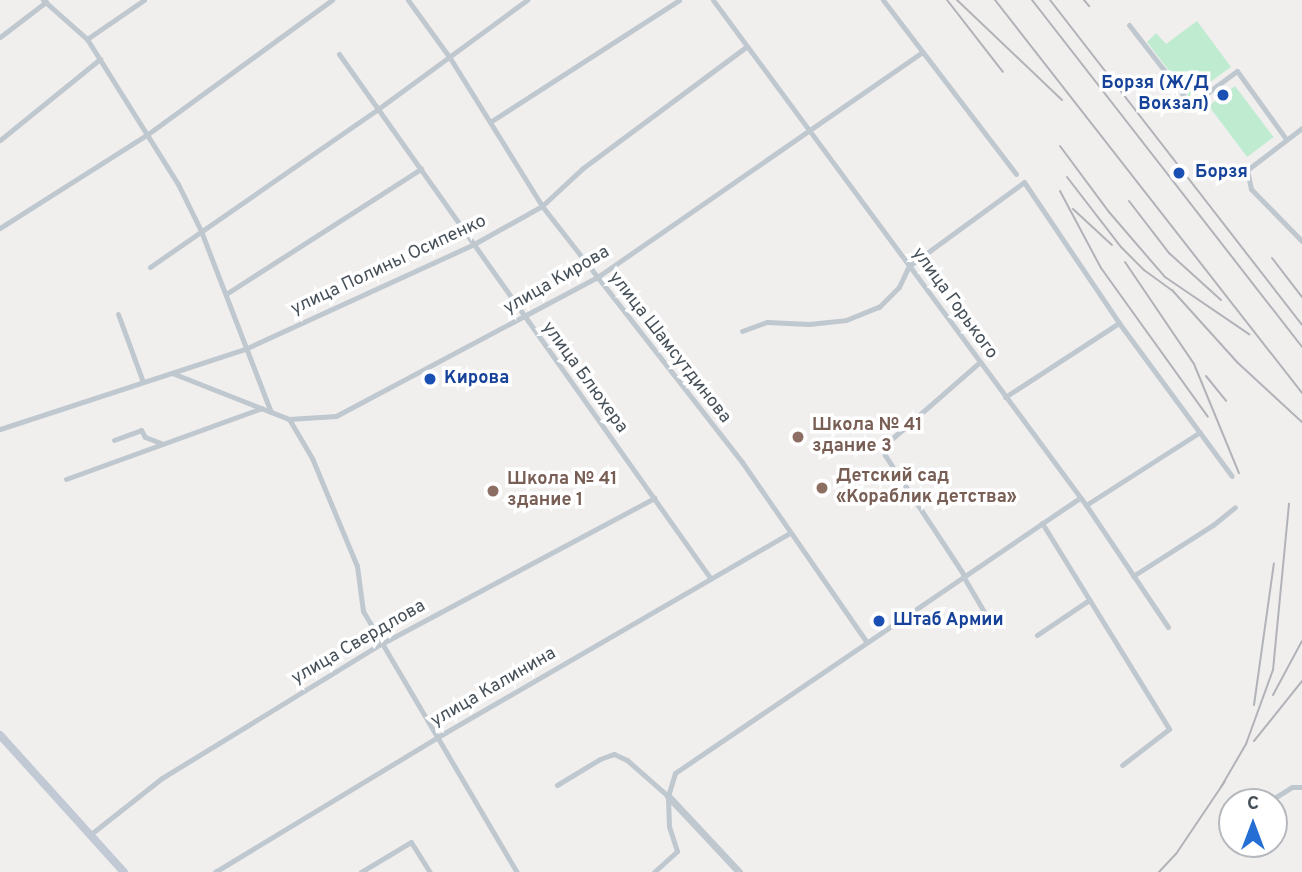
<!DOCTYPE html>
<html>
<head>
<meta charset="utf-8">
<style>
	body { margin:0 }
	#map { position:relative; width:1302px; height:872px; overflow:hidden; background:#f1eeee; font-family:Overpass,sans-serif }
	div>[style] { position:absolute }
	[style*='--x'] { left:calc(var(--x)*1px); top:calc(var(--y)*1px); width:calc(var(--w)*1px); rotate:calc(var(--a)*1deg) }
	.green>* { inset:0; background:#bfecd1; transform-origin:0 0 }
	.minor>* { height:5px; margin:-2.5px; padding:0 2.5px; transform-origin:2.5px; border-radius:2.5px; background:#bfc8cf }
	.tertiary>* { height:7px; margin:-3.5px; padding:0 3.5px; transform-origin:3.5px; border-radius:3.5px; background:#bfc8cf }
	.secondary>* { height:8px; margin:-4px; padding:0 4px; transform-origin:4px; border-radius:4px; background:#c0c9d4 }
	.rail>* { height:2px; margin:-1px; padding:0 1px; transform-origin:1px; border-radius:1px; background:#b1b3b8 }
	.dots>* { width:19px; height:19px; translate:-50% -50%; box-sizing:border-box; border:4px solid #fff; border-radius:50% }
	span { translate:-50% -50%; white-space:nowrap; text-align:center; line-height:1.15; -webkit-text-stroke:7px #fff; paint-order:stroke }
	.transit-label { font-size:18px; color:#164399; font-weight:700 }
	.right { translate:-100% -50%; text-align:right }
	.left { translate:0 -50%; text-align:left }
	.street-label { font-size:18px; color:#47515a }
	.education-label { font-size:18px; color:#785e54; font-weight:700 }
	.north { position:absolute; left:1218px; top:788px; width:70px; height:70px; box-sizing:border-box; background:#fff; border:2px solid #b5b9bd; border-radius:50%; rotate:0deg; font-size:19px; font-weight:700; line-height:28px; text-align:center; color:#47515a }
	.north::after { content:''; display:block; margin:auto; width:24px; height:32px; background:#256ed4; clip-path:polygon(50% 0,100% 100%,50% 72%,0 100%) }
</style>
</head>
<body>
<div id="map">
	<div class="green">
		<div style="clip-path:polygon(1197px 21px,1231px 67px,1189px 97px,1147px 42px,1156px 33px,1166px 44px)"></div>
		<div style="left:1235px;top:86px;width:64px;height:33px;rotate:53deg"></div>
	</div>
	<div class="minor">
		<div style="--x:43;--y:0;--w:59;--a:41.6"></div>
		<div style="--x:87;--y:39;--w:171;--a:57.9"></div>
		<div style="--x:178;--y:184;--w:52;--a:63.9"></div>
		<div style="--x:201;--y:231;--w:194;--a:68.9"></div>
		<div style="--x:408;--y:0;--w:72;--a:54.1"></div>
		<div style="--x:450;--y:58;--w:174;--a:58.1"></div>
		<div style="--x:542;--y:206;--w:325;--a:52"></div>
		<div style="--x:742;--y:462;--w:218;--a:55.3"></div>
		<div style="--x:713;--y:0;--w:628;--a:53.55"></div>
		<div style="--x:1086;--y:505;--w:147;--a:56.1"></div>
		<div style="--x:883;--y:0;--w:219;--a:52.6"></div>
		<div style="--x:1129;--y:25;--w:101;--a:52.2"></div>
		<div style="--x:1191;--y:105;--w:57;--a:-36.5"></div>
		<div style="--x:1237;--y:71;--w:84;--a:54.2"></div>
		<div style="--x:0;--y:37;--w:58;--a:-37.3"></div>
		<div style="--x:87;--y:39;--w:69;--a:-34.4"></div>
		<div style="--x:339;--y:54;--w:643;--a:54.68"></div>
		<div style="--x:490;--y:122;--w:225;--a:-32.8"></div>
		<div style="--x:1302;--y:128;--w:69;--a:142.6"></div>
		<div style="--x:1247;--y:170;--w:19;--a:78"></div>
		<div style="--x:1251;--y:189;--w:73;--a:45.6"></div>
		<div style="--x:0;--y:140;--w:129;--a:-39"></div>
		<div style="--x:0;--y:228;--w:175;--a:-32.4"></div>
		<div style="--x:148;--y:134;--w:228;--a:-36.1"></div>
		<div style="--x:150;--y:267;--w:277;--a:-34.7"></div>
		<div style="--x:378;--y:109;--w:185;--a:-36.2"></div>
		<div style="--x:226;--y:294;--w:232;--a:-32.7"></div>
		<div style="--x:118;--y:314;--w:72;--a:69.8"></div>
		<div style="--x:742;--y:331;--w:27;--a:-20"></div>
		<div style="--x:767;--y:322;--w:42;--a:2.7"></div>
		<div style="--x:809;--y:324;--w:37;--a:-6"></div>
		<div style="--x:846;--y:320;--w:35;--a:-22"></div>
		<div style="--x:879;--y:307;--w:28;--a:-45"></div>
		<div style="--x:899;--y:287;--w:23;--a:-65"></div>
		<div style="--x:909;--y:266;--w:142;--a:-36.1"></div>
		<div style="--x:1024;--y:182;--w:170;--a:56"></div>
		<div style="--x:1119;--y:323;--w:190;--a:53.6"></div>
		<div style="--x:172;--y:373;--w:126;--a:21.5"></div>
		<div style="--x:289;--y:419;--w:47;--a:-3.7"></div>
		<div style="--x:336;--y:416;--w:294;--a:-28"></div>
		<div style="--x:596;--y:278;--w:397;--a:-34.7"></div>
		<div style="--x:1005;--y:397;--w:136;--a:-33"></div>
		<div style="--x:289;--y:419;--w:45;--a:59.5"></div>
		<div style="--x:312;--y:458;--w:117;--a:67.4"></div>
		<div style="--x:357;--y:566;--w:45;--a:82.4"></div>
		<div style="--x:363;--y:611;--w:303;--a:59.5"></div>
		<div style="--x:0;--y:429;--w:258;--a:-18.1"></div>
		<div style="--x:245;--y:349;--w:252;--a:-24.6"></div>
		<div style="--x:474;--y:244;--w:78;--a:-29.2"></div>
		<div style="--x:542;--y:206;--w:56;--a:-42.8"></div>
		<div style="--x:583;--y:168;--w:204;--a:-36.6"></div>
		<div style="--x:114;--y:440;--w:29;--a:-20"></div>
		<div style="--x:141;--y:430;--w:8;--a:60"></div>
		<div style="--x:145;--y:437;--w:19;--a:21"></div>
		<div style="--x:66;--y:479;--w:208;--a:-19.9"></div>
		<div style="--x:1086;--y:505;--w:135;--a:-32.6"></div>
		<div style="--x:1042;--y:523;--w:242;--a:58.3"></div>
		<div style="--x:1169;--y:729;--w:59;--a:142.5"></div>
		<div style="--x:964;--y:575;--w:144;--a:-123.4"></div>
		<div style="--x:885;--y:455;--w:12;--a:-81"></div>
		<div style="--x:887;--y:443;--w:123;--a:-41.1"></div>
		<div style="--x:963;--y:576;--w:51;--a:59.4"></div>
		<div style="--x:1133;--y:576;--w:95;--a:-32.5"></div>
		<div style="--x:1213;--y:525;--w:28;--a:-39"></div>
		<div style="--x:1037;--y:635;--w:63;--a:-33.9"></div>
		<div style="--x:557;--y:785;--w:50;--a:-31.2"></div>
		<div style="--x:600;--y:759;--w:15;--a:-20"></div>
		<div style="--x:614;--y:754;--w:14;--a:25"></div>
		<div style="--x:627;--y:760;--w:55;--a:41.3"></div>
		<div style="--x:1268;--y:802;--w:28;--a:-32"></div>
		<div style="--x:1292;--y:787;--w:10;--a:0"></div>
		<div style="--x:91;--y:834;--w:90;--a:-38.3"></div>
		<div style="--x:162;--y:778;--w:257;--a:-31.5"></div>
		<div style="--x:381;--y:644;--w:310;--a:-28.1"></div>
		<div style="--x:215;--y:872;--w:258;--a:-31.2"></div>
		<div style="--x:436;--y:738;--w:409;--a:-30.1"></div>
		<div style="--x:361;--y:872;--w:58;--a:-31"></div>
		<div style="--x:411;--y:842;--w:36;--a:58"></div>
		<div style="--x:654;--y:872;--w:31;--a:-42"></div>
		<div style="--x:677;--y:851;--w:25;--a:-108"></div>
		<div style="--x:669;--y:827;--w:31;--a:-92"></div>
		<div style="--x:668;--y:796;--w:24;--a:-73"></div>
		<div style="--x:675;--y:773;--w:490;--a:-34.2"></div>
	</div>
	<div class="tertiary">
		<div style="--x:668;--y:796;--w:104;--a:46.9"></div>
	</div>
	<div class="secondary">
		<div style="--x:0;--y:735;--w:185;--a:47.9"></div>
	</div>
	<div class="rail">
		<div style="--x:947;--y:0;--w:91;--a:52.1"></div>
		<div style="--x:957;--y:0;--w:145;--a:43.6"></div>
		<div style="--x:995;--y:0;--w:499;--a:52"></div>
		<div style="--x:1032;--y:0;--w:440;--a:52.1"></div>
		<div style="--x:1050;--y:0;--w:411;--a:52.2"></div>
		<div style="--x:1084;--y:0;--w:8;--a:50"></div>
		<div style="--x:1060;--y:146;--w:82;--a:53.4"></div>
		<div style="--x:1109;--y:212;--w:86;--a:49.3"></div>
		<div style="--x:1165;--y:277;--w:102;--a:34.2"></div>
		<div style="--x:1067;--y:177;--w:88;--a:52.4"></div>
		<div style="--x:1121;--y:247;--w:33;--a:45"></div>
		<div style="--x:1144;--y:270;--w:34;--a:36"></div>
		<div style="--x:1172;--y:290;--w:98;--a:47.9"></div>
		<div style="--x:1238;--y:363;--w:87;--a:42.7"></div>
		<div style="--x:1060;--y:191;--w:87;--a:62"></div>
		<div style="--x:1101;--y:268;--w:183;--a:54.3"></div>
		<div style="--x:1129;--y:201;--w:66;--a:52.4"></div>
		<div style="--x:1169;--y:253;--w:70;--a:42.1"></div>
		<div style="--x:1073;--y:209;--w:53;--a:42.7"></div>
		<div style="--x:1272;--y:258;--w:49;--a:52.4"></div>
		<div style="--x:1125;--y:262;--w:123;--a:55.9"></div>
		<div style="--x:1194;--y:364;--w:118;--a:67.6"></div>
		<div style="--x:1206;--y:376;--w:32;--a:51"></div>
		<div style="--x:1273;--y:695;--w:61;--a:-61.8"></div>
		<div style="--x:1254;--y:705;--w:143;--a:-82"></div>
		<div style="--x:1254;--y:741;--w:77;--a:-51.3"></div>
		<div style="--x:1221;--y:787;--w:50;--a:-59.8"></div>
		<div style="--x:1246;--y:744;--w:79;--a:-70"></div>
		<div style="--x:1273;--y:670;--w:167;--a:-84.5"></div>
		<div style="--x:1159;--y:872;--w:25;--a:-47"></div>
		<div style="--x:1176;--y:854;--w:88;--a:-56.1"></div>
	</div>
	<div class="dots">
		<div style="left:1223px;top:95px;background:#1a4fb4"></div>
		<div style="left:1179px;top:173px;background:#1a4fb4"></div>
		<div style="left:430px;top:379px;background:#1a4fb4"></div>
		<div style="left:798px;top:437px;background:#8d6e63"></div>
		<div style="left:822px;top:488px;background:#8d6e63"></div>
		<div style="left:493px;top:491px;background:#8d6e63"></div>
		<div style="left:879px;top:621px;background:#1a4fb4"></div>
	</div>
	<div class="transit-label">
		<span class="right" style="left:1209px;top:95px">Борзя (Ж/Д<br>Вокзал)</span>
		<span class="left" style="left:1195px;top:173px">Борзя</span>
		<span class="left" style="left:444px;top:379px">Кирова</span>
		<span class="left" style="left:893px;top:621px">Штаб Армии</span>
	</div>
	<div class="street-label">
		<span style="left:389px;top:266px;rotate:-25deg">улица Полины Осипенко</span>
		<span style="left:557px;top:281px;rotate:-30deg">улица Кирова</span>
		<span style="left:954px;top:304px;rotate:54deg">улица Горького</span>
		<span style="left:669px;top:348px;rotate:52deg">улица Шамсутдинова</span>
		<span style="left:584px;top:378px;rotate:54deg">улица Блюхера</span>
		<span style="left:359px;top:643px;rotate:-30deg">улица Свердлова</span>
		<span style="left:494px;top:688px;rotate:-30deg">улица Калинина</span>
	</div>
	<div class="education-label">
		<span class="left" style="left:812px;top:437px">Школа № 41<br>здание 3</span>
		<span class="left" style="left:836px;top:488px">Детский сад<br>«Кораблик детства»</span>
		<span class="left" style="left:507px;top:491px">Школа № 41<br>здание 1</span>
	</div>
	<div class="north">С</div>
</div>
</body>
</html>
